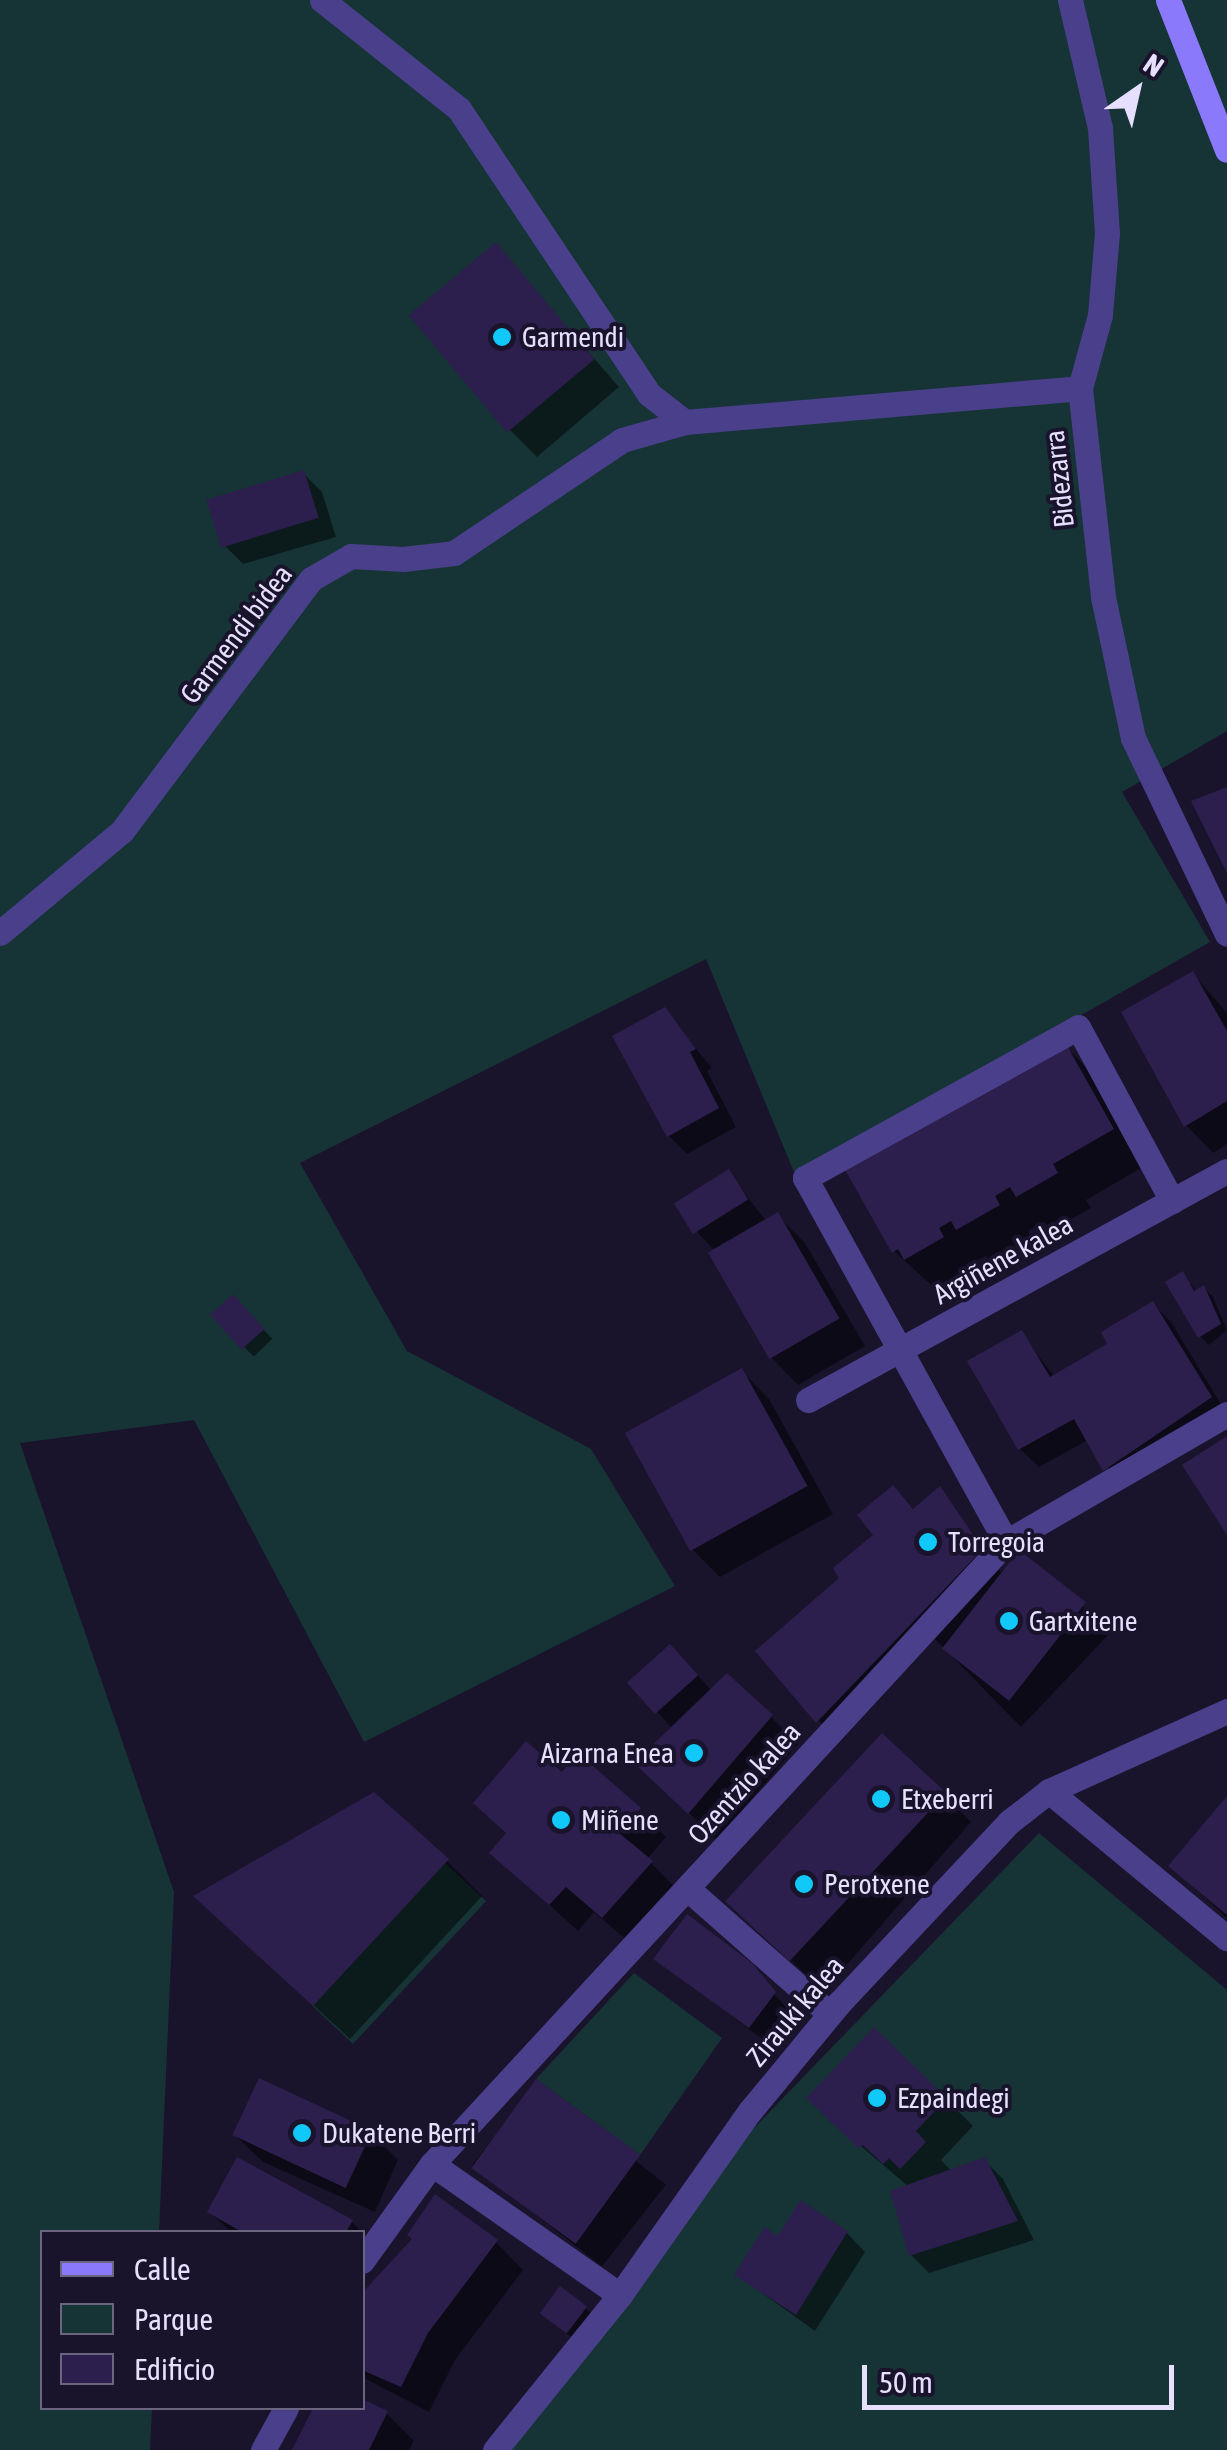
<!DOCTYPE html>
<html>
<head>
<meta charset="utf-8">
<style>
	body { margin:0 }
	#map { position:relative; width:1227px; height:2450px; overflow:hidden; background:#1a132c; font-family:"Asap Condensed",sans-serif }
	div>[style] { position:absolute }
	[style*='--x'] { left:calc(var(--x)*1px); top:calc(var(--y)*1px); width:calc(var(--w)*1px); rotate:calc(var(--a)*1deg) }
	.green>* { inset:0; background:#163436; transform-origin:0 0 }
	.shadow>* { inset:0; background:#0007; transform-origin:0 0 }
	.building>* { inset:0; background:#2d1f4d; transform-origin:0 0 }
	.lane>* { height:25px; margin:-12.5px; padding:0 12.5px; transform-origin:12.5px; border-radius:12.5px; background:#4a3f8a }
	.street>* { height:25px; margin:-12.5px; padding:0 12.5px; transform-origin:12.5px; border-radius:12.5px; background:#4a3f8a }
	.secondary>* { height:25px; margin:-12.5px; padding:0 12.5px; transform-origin:12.5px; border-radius:12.5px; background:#8a79fb }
	.dots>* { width:28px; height:28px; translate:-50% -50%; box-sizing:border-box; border:5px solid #1a132c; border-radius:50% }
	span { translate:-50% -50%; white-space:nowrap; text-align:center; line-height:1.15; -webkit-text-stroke:8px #1a132c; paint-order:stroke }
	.poi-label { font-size:28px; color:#e6dffe }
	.left { translate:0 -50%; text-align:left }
	.right { translate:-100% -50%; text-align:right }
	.street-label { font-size:28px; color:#e6dffe }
	.legend { position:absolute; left:40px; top:2230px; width:325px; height:180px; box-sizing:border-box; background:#1a132c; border:2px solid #6c6580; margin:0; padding:12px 18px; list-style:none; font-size:30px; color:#e6dffe }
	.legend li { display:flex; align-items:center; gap:20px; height:50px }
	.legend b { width:50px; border:2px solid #6c6580 }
	.north { position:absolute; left:1087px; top:40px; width:100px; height:100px; -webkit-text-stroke:8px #1a132c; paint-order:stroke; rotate:34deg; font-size:28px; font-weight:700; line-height:40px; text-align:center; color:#e6dffe }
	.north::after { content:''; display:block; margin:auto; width:35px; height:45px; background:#e6dffe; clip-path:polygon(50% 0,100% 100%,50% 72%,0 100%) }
	.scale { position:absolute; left:862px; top:2365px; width:312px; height:45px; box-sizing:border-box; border:5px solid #e6dffe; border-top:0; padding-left:12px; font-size:30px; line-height:35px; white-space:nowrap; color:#e6dffe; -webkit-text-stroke:8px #1a132c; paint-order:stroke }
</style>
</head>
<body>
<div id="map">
	<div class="green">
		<div style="clip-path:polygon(0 0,1227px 0,1227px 731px,1122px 792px,1210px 942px,796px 1177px,706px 959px,300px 1163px,407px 1351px,591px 1449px,675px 1586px,364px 1742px,194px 1420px,20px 1443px,174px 1892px,159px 2232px,42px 2232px,42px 2408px,152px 2408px,150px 2450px,0 2450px)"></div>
		<div style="clip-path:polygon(1039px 1833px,1227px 1990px,1227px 2450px,503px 2450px,699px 2185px)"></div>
		<div style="left:445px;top:1863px;width:56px;height:195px;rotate:43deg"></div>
		<div style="clip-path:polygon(634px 1973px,722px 2038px,640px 2155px,536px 2079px)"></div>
	</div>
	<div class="shadow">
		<div style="clip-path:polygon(496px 246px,619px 387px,537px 457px,510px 430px)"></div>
		<div style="clip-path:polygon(303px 473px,322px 492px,336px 537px,243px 564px,225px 546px)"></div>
		<div style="clip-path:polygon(1193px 974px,1227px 1013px,1227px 1144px,1213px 1153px,1186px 1125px)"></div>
		<div style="clip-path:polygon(664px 1010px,712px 1068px,707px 1071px,736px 1127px,687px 1154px,669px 1136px)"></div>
		<div style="clip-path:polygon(1064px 1045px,1099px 1080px,1148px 1164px,1086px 1200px,1091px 1208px,1052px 1230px,1044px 1222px,1028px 1231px,1033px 1241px,993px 1263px,986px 1256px,972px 1263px,978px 1273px,941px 1294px,894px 1251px)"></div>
		<div style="clip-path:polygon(728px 1172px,767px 1222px,778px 1216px,805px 1243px,865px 1346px,798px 1385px,771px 1357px,715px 1251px,697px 1232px)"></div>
		<div style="clip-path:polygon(1182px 1274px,1197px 1292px,1204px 1288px,1213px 1297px,1227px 1330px,1209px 1345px,1200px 1336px)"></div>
		<div style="left:232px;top:1297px;width:58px;height:26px;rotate:46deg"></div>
		<div style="clip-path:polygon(1153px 1304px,1171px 1322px,1227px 1414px,1123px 1487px,1088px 1440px,1039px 1467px,1020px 1449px,971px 1362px,1021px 1334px,1055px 1377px,1111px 1345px)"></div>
		<div style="clip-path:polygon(742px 1371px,769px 1399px,833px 1514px,720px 1577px,692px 1549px)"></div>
		<div style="clip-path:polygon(893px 1488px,915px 1510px,940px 1489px,1001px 1572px,1019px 1553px,1112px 1631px,1021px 1727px,934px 1638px,836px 1740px,759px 1651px,843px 1579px,876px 1535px)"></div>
		<div style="clip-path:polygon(688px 1665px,712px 1691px,771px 1717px,798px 1744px,717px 1840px,665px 1790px,673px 1729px,657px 1712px)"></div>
		<div style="clip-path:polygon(562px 1775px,639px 1810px,666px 1837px,647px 1859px,678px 1890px,631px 1944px,594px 1912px,578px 1931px,493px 1853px)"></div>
		<div style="clip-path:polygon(944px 1795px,971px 1822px,824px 1991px,756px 1928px)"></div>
		<div style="clip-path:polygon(1227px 1800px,1227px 1918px,1172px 1866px)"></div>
		<div style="clip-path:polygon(447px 1861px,482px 1896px,350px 2039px,197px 1897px)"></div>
		<div style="clip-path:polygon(657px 1959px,774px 1994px,792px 2013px,769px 2044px)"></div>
		<div style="left:536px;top:2083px;width:165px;height:104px;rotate:38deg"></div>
		<div style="clip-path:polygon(946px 2099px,973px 2126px,941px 2160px,952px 2172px,984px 2160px,1003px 2179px,1034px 2240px,929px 2273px,911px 2255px,909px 2187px,837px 2126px)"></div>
		<div style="clip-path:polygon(371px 2133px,398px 2160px,375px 2212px,263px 2162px,235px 2135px)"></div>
		<div style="clip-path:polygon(210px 2212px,352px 2222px,379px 2249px,362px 2279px,362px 2232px,231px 2232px)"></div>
		<div style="clip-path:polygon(847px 2233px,865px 2252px,815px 2331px,737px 2275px,779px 2239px)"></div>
		<div style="clip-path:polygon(415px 2240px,496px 2242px,523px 2270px,455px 2360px,429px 2412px,362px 2377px,362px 2299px)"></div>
		<div style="clip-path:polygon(585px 2308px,594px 2316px,576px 2341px,552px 2322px)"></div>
		<div style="clip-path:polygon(316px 2408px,386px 2413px,414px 2441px,409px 2450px,295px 2450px)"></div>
	</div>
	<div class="building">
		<div style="left:496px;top:242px;width:153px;height:114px;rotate:50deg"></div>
		<div style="left:304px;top:470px;width:50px;height:102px;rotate:73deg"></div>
		<div style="clip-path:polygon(1227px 787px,1227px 873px,1191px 801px)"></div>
		<div style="clip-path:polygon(1193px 971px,1227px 1031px,1227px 1101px,1184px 1127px,1121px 1012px)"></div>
		<div style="clip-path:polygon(665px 1007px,696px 1049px,690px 1052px,719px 1108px,667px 1137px,612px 1036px)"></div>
		<div style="clip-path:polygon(1065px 1042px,1114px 1129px,1053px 1164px,1058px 1173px,1016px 1197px,1010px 1187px,995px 1196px,1000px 1205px,956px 1230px,951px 1221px,939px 1228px,944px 1237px,904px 1260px,898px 1249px,892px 1253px,844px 1168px)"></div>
		<div style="left:729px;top:1169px;width:36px;height:65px;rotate:58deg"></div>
		<div style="left:778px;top:1212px;width:123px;height:81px;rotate:60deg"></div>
		<div style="clip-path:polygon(1183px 1271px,1194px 1291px,1204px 1285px,1221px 1324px,1198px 1338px,1165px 1282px)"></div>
		<div style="left:233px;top:1294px;width:47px;height:31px;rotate:48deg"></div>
		<div style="clip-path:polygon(1153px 1301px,1212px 1397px,1103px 1471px,1074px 1419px,1018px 1450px,967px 1361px,1022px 1330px,1050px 1377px,1107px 1344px,1101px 1332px)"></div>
		<div style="left:742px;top:1368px;width:135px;height:134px;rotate:61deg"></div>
		<div style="clip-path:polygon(1227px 1436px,1227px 1535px,1182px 1465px)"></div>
		<div style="clip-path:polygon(893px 1485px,913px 1509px,940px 1486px,983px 1549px,816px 1723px,755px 1651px,839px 1578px,833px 1568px,873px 1535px,857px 1515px)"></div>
		<div style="left:1019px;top:1550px;width:85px;height:125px;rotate:38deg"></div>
		<div style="left:670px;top:1644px;width:42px;height:58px;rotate:48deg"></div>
		<div style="clip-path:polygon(727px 1673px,773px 1715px,688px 1814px,634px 1763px)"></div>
		<div style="left:882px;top:1733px;width:88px;height:230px;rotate:43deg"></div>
		<div style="clip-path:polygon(526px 1741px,562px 1772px,578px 1753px,641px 1808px,619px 1833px,653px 1861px,602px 1918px,566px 1887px,549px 1905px,489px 1853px,506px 1833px,473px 1803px)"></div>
		<div style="clip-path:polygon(374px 1792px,449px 1859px,313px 2006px,193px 1896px)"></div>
		<div style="clip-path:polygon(1227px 1796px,1227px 1915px,1168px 1866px)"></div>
		<div style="clip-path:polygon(687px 1914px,752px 1963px,776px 1992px,749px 2028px,653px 1959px)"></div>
		<div style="clip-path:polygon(874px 2027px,947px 2098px,916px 2131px,926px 2142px,900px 2169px,889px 2158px,883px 2164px,863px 2145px,859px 2149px,806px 2098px)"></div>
		<div style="left:259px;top:2078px;width:125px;height:63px;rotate:25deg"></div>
		<div style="left:536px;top:2079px;width:129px;height:110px;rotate:36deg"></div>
		<div style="clip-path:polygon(237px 2157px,353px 2220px,346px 2232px,242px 2232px,207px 2212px)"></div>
		<div style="clip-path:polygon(985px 2157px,1018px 2221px,909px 2256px,890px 2191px)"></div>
		<div style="clip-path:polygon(435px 2194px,498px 2240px,428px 2333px,401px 2387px,362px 2370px,362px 2293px,412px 2239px,407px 2235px)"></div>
		<div style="clip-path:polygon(800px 2200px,848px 2231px,796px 2315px,734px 2275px,764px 2227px,778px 2236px)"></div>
		<div style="left:560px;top:2286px;width:34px;height:34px;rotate:37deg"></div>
		<div style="clip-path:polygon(362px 2399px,388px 2411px,369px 2450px,292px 2450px,313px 2408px,362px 2408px)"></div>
	</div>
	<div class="lane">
		<div style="--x:1049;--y:1791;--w:231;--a:39.6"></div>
	</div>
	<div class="street">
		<div style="--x:322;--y:0;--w:175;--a:38.5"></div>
		<div style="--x:459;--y:109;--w:343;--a:56.3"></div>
		<div style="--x:649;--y:394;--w:46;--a:37.9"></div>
		<div style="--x:685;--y:422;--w:396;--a:-4.9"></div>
		<div style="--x:1070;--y:0;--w:131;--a:76.8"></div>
		<div style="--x:1100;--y:128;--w:105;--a:86.2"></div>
		<div style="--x:1107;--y:233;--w:82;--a:94.9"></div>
		<div style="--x:1100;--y:315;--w:76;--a:105.3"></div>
		<div style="--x:1080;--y:388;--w:210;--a:83.7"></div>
		<div style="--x:1103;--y:597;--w:144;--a:78"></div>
		<div style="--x:1133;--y:738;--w:217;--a:64.4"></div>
		<div style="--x:0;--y:933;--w:159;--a:-39.9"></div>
		<div style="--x:122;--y:831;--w:315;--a:-53.1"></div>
		<div style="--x:311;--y:579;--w:46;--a:-29.9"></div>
		<div style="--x:351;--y:556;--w:52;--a:3.3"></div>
		<div style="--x:403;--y:559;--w:51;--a:-6.7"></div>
		<div style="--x:454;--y:553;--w:202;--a:-33.9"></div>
		<div style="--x:622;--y:440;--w:66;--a:-15.9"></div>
		<div style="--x:808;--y:1400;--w:477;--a:-28.7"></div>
		<div style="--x:1006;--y:1542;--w:416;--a:-118.9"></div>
		<div style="--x:805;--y:1178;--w:312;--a:-28.9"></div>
		<div style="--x:1078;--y:1027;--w:198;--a:61.6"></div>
		<div style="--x:688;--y:1889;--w:189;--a:41.4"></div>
		<div style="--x:432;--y:2164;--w:229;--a:34.9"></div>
		<div style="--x:362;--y:2261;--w:120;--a:-54.2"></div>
		<div style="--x:432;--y:2164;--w:846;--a:-47.3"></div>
		<div style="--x:1006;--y:1542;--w:255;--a:-30.1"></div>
		<div style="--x:263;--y:2450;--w:48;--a:-61.3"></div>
		<div style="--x:495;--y:2450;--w:199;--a:-51.1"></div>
		<div style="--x:620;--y:2295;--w:225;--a:-54.8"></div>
		<div style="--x:750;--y:2111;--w:141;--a:-50.5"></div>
		<div style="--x:840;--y:2002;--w:247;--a:-46.8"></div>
		<div style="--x:1009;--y:1822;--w:51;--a:-37.8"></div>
		<div style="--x:1049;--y:1791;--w:195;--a:-24.2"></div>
	</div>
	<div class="secondary">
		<div style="--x:1168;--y:0;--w:161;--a:68.5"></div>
	</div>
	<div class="dots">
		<div style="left:502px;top:337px;background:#11c9f8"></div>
		<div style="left:928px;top:1542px;background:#11c9f8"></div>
		<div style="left:1009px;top:1621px;background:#11c9f8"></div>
		<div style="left:694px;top:1753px;background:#11c9f8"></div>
		<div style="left:881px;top:1799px;background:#11c9f8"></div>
		<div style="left:561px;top:1820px;background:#11c9f8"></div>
		<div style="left:804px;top:1884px;background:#11c9f8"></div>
		<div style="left:877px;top:2098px;background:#11c9f8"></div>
		<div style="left:302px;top:2133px;background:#11c9f8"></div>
	</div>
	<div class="poi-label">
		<span class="left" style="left:522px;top:337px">Garmendi</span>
		<span class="left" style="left:948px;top:1542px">Torregoia</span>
		<span class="left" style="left:1029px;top:1621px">Gartxitene</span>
		<span class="right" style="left:674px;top:1753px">Aizarna Enea</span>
		<span class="left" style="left:901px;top:1799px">Etxeberri</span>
		<span class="left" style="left:581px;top:1820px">Miñene</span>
		<span class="left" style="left:824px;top:1884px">Perotxene</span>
		<span class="left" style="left:897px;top:2098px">Ezpaindegi</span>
		<span class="left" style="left:322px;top:2133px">Dukatene Berri</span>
	</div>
	<div class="street-label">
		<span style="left:1059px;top:479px;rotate:-96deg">Bidezarra</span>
		<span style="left:236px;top:634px;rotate:-53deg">Garmendi bidea</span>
		<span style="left:1003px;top:1259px;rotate:-29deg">Argiñene kalea</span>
		<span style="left:744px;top:1783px;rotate:-48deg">Ozentzio kalea</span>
		<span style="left:795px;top:2011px;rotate:-50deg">Zirauki kalea</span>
	</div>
	<ul class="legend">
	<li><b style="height:12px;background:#8a79fb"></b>Calle</li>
	<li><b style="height:28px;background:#163436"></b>Parque</li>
	<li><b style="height:28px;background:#2d1f4d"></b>Edificio</li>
	</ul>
	<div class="north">N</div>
	<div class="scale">50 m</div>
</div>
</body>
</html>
